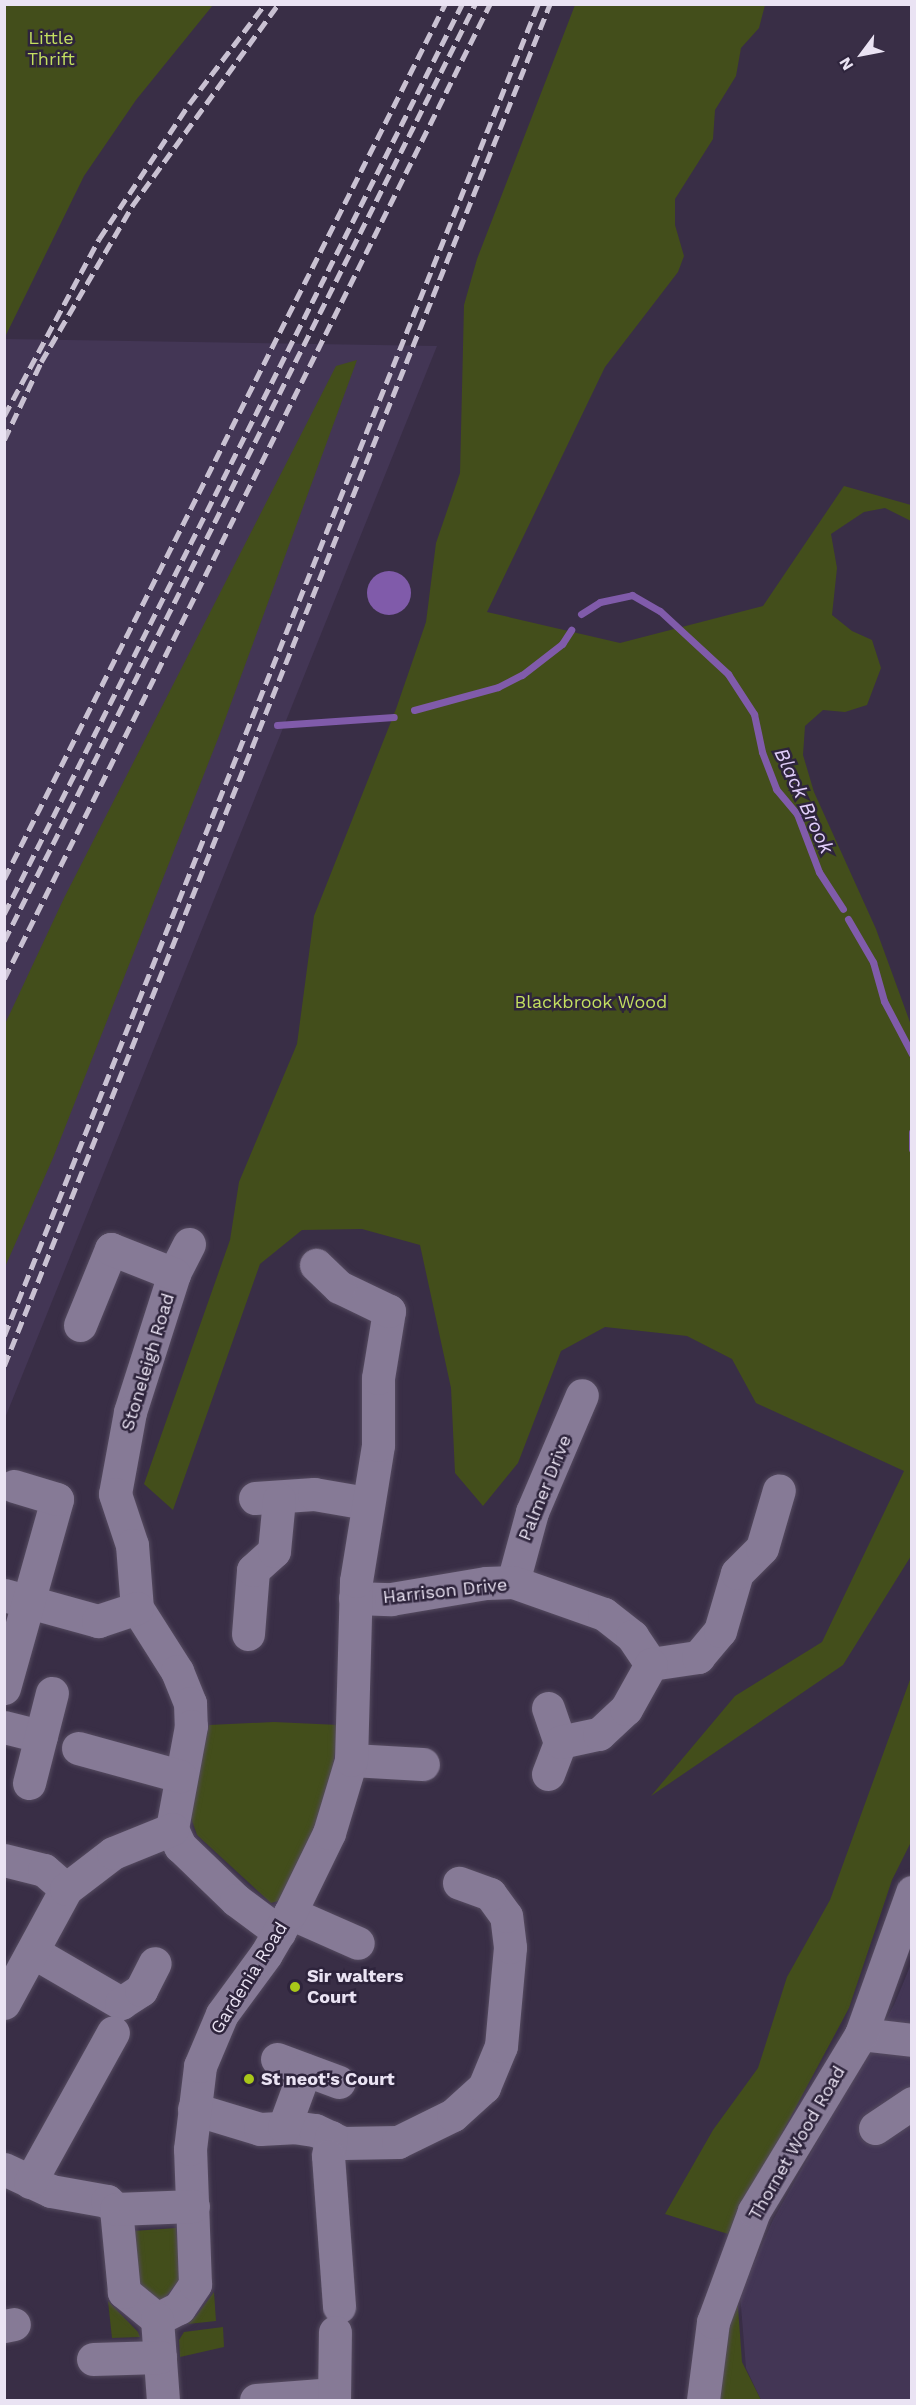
<!DOCTYPE html>
<html>
<head>
<meta charset="utf-8">
<style>
	body { margin:0 }
	#map { position:relative; width:916px; height:2405px; overflow:hidden; background:#392e46; font-family:"Work Sans",sans-serif }
	div>[style] { position:absolute }
	[style*='--x'] { left:calc(var(--x)*1px); top:calc(var(--y)*1px); width:calc(var(--w)*1px); rotate:calc(var(--a)*1deg) }
	.built>* { inset:0; background:#433655 }
	.green>* { inset:0; background:#434e1b }
	.water>* { inset:0; background:#805baa }
	.round { border-radius:50% }
	.stream>* { height:7px; margin:-3.5px; padding:0 3.5px; transform-origin:3.5px; border-radius:3.5px; background:#805baa }
	.roads { filter:drop-shadow(0 0 2px #554b60) drop-shadow(0 0 2px #554b60) }
	.minor>* { height:33px; margin:-16.5px; padding:0 16.5px; transform-origin:16.5px; border-radius:16.5px; background:#867a96 }
	.rail>* { height:4.5px; margin-top:-2.25px; transform-origin:0; background:repeating-linear-gradient(90deg,#c9c1d2 0 12px,transparent 0 18px) }
	.dots>* { width:16px; height:16px; translate:-50% -50%; box-sizing:border-box; border:3px solid #2e243c; border-radius:50% }
	span { translate:-50% -50%; white-space:nowrap; text-align:center; line-height:1.15; -webkit-text-stroke:5px #2e243c; paint-order:stroke }
	.park-label { font-size:18px; color:#c3df60 }
	.street-label { font-size:18px; color:#eae3f3 }
	.poi-label { font-size:18px; color:#eae3f3; font-weight:700 }
	.left { translate:0 -50%; text-align:left }
	.water-label { font-size:20px; color:#e1cefa; font-style:italic }
	.frame { position:absolute; inset:0; border:6px solid #eae3f3; pointer-events:none }
	.north { position:absolute; left:832px; top:24px; width:60px; height:60px; -webkit-text-stroke:4px #2e243c; paint-order:stroke; rotate:238deg; font-size:16px; font-weight:700; line-height:24px; text-align:center; color:#eae3f3 }
	.north::after { content:''; display:block; margin:auto; width:21px; height:27px; background:#eae3f3; clip-path:polygon(50% 0,100% 100%,50% 72%,0 100%) }
</style>
</head>
<body>
<div id="map">
	<div class="built">
		<div style="clip-path:polygon(5px 339px,437px 346px,5px 1418px)"></div>
		<div style="clip-path:polygon(911px 1964px,911px 2400px,761px 2400px,746px 2368px,740px 2294px,773px 2220px,894px 2005px)"></div>
	</div>
	<div class="green">
		<div style="clip-path:polygon(4px 5px,213px 5px,136px 100px,84px 176px,5px 337px)"></div>
		<div style="clip-path:polygon(575px 5px,765px 5px,759px 28px,741px 48px,736px 76px,715px 110px,713px 139px,675px 199px,675px 225px,684px 256px,678px 272px,605px 367px,487px 612px,620px 643px,763px 606px,844px 486px,911px 505px,911px 521px,885px 508px,864px 512px,831px 534px,837px 568px,832px 615px,852px 631px,872px 640px,881px 668px,867px 705px,845px 712px,823px 710px,805px 726px,803px 755px,814px 792px,876px 929px,911px 1025px,911px 1556px,843px 1665px,651px 1796px,735px 1696px,822px 1642px,904px 1471px,756px 1403px,732px 1359px,687px 1336px,605px 1327px,561px 1351px,518px 1463px,483px 1506px,455px 1473px,451px 1388px,420px 1245px,362px 1229px,302px 1230px,260px 1264px,173px 1510px,144px 1484px,230px 1240px,239px 1182px,297px 1044px,314px 916px,396px 709px,426px 622px,436px 543px,460px 473px,464px 305px,477px 259px)"></div>
		<div style="clip-path:polygon(357px 360px,219px 736px,53px 1158px,5px 1267px,5px 1024px,64px 898px,336px 366px)"></div>
		<div style="clip-path:polygon(911px 1677px,911px 1842px,892px 1880px,849px 2008px,728px 2234px,665px 2214px,713px 2130px,758px 2068px,787px 1977px,830px 1900px)"></div>
		<div style="clip-path:polygon(274px 1722px,339px 1725px,332px 1772px,312px 1840px,282px 1900px,271px 1903px,197px 1835px,189px 1812px,209px 1725px)"></div>
		<div style="clip-path:polygon(176px 2228px,180px 2279px,160px 2304px,138px 2285px,133px 2231px)"></div>
		<div style="clip-path:polygon(736px 2280px,742px 2362px,761px 2400px,714px 2400px)"></div>
		<div style="clip-path:polygon(214px 2292px,216px 2321px,188px 2324px,197px 2315px)"></div>
		<div style="clip-path:polygon(108px 2301px,138px 2332px,140px 2337px,112px 2338px)"></div>
		<div style="clip-path:polygon(223px 2327px,224px 2347px,180px 2357px,179px 2340px,184px 2332px)"></div>
	</div>
	<div class="water">
		<div class="round" style="left:367px;top:571px;width:44px;height:44px"></div>
	</div>
	<div class="stream">
		<div style="--x:581;--y:614;--w:22;--a:-32"></div>
		<div style="--x:600;--y:602;--w:33;--a:-12"></div>
		<div style="--x:632;--y:595;--w:32;--a:30"></div>
		<div style="--x:660;--y:611;--w:93;--a:42.8"></div>
		<div style="--x:728;--y:674;--w:48;--a:57"></div>
		<div style="--x:754;--y:714;--w:39;--a:78"></div>
		<div style="--x:762;--y:752;--w:40;--a:69"></div>
		<div style="--x:776;--y:789;--w:33;--a:50"></div>
		<div style="--x:797;--y:814;--w:62;--a:69.2"></div>
		<div style="--x:819;--y:872;--w:44;--a:57"></div>
		<div style="--x:414;--y:710;--w:87;--a:-15.3"></div>
		<div style="--x:498;--y:687;--w:27;--a:-27"></div>
		<div style="--x:522;--y:675;--w:51;--a:-37.8"></div>
		<div style="--x:562;--y:644;--w:17;--a:-57"></div>
		<div style="--x:277;--y:725;--w:117;--a:-3.9"></div>
		<div style="--x:848;--y:919;--w:50;--a:59.8"></div>
		<div style="--x:873;--y:962;--w:41;--a:74.2"></div>
		<div style="--x:884;--y:1001;--w:60;--a:62.2"></div>
		<div style="--x:912;--y:1132;--w:17;--a:90"></div>
	</div>
	<div class="roads">
		<div class="minor">
			<div style="--x:189;--y:1244;--w:34;--a:117"></div>
			<div style="--x:174;--y:1274;--w:145;--a:107.7"></div>
			<div style="--x:130;--y:1412;--w:83;--a:100.4"></div>
			<div style="--x:115;--y:1494;--w:54;--a:71.6"></div>
			<div style="--x:132;--y:1545;--w:63;--a:85.5"></div>
			<div style="--x:137;--y:1608;--w:75;--a:57.6"></div>
			<div style="--x:177;--y:1671;--w:35;--a:68"></div>
			<div style="--x:190;--y:1703;--w:23;--a:88"></div>
			<div style="--x:191;--y:1726;--w:105;--a:100.5"></div>
			<div style="--x:172;--y:1829;--w:19;--a:65"></div>
			<div style="--x:180;--y:1846;--w:78;--a:44"></div>
			<div style="--x:236;--y:1900;--w:54;--a:36.7"></div>
			<div style="--x:80;--y:1325;--w:82;--a:-67.8"></div>
			<div style="--x:111;--y:1249;--w:68;--a:21.6"></div>
			<div style="--x:255;--y:1498;--w:59;--a:-3.9"></div>
			<div style="--x:314;--y:1494;--w:53;--a:9.8"></div>
			<div style="--x:513;--y:1582;--w:73;--a:-74.8"></div>
			<div style="--x:532;--y:1512;--w:127;--a:-66.9"></div>
			<div style="--x:4;--y:1595;--w:98;--a:15.5"></div>
			<div style="--x:98;--y:1621;--w:41;--a:-18.4"></div>
			<div style="--x:355;--y:1598;--w:36;--a:2"></div>
			<div style="--x:391;--y:1599;--w:96;--a:-9.6"></div>
			<div style="--x:486;--y:1583;--w:27;--a:-2"></div>
			<div style="--x:513;--y:1582;--w:96;--a:19.4"></div>
			<div style="--x:604;--y:1614;--w:36;--a:38"></div>
			<div style="--x:632;--y:1636;--w:34;--a:56"></div>
			<div style="--x:248;--y:1634;--w:64;--a:-85.5"></div>
			<div style="--x:253;--y:1570;--w:28;--a:-42"></div>
			<div style="--x:274;--y:1551;--w:52;--a:-84.5"></div>
			<div style="--x:651;--y:1664;--w:48;--a:-8.5"></div>
			<div style="--x:698;--y:1657;--w:34;--a:-50"></div>
			<div style="--x:720;--y:1631;--w:60;--a:-73.7"></div>
			<div style="--x:737;--y:1573;--w:35;--a:-45"></div>
			<div style="--x:762;--y:1548;--w:60;--a:-73.7"></div>
			<div style="--x:4;--y:1688;--w:196;--a:-74.3"></div>
			<div style="--x:57;--y:1499;--w:45;--a:-163.2"></div>
			<div style="--x:548;--y:1708;--w:36;--a:71"></div>
			<div style="--x:4;--y:1727;--w:38;--a:14"></div>
			<div style="--x:78;--y:1748;--w:106;--a:15.4"></div>
			<div style="--x:351;--y:1760;--w:72;--a:3.2"></div>
			<div style="--x:548;--y:1774;--w:34;--a:-69"></div>
			<div style="--x:560;--y:1742;--w:40;--a:-12"></div>
			<div style="--x:599;--y:1734;--w:37;--a:-43"></div>
			<div style="--x:626;--y:1709;--w:51;--a:-60.9"></div>
			<div style="--x:29;--y:1783;--w:93;--a:-75.7"></div>
			<div style="--x:4;--y:1860;--w:41;--a:14"></div>
			<div style="--x:44;--y:1870;--w:29;--a:41"></div>
			<div style="--x:290;--y:1913;--w:74;--a:23.8"></div>
			<div style="--x:33;--y:1952;--w:102;--a:30.1"></div>
			<div style="--x:121;--y:2003;--w:24;--a:-33"></div>
			<div style="--x:141;--y:1990;--w:30;--a:-63"></div>
			<div style="--x:4;--y:2003;--w:130;--a:-61.5"></div>
			<div style="--x:66;--y:1889;--w:59;--a:-37.5"></div>
			<div style="--x:113;--y:1853;--w:64;--a:-22.1"></div>
			<div style="--x:861;--y:2034;--w:51;--a:6.7"></div>
			<div style="--x:277;--y:2059;--w:66;--a:20.4"></div>
			<div style="--x:194;--y:2109;--w:69;--a:16.9"></div>
			<div style="--x:260;--y:2129;--w:33;--a:-3"></div>
			<div style="--x:293;--y:2127;--w:22;--a:8"></div>
			<div style="--x:315;--y:2130;--w:31;--a:25"></div>
			<div style="--x:343;--y:2143;--w:55;--a:-1"></div>
			<div style="--x:398;--y:2142;--w:61;--a:-26.1"></div>
			<div style="--x:453;--y:2115;--w:42;--a:-42.1"></div>
			<div style="--x:484;--y:2087;--w:44;--a:-67.5"></div>
			<div style="--x:501;--y:2046;--w:99;--a:-84.8"></div>
			<div style="--x:510;--y:1947;--w:31;--a:-97"></div>
			<div style="--x:506;--y:1916;--w:27;--a:-126"></div>
			<div style="--x:490;--y:1894;--w:33;--a:-160"></div>
			<div style="--x:284;--y:2127;--w:61;--a:-69.8"></div>
			<div style="--x:875;--y:2128;--w:45;--a:-34"></div>
			<div style="--x:331;--y:2137;--w:19;--a:99"></div>
			<div style="--x:328;--y:2156;--w:151;--a:85.8"></div>
			<div style="--x:4;--y:2169;--w:52;--a:25.1"></div>
			<div style="--x:51;--y:2191;--w:57;--a:10.1"></div>
			<div style="--x:107;--y:2201;--w:12;--a:42"></div>
			<div style="--x:30;--y:2182;--w:171;--a:-61"></div>
			<div style="--x:157;--y:2319;--w:25;--a:-27"></div>
			<div style="--x:179;--y:2308;--w:29;--a:-56"></div>
			<div style="--x:195;--y:2284;--w:135;--a:-92.1"></div>
			<div style="--x:190;--y:2149;--w:84;--a:-83.1"></div>
			<div style="--x:200;--y:2066;--w:56;--a:-67.1"></div>
			<div style="--x:222;--y:2014;--w:74;--a:-53.7"></div>
			<div style="--x:266;--y:1954;--w:48;--a:-59.7"></div>
			<div style="--x:290;--y:1913;--w:89;--a:-64"></div>
			<div style="--x:329;--y:1833;--w:76;--a:-73.2"></div>
			<div style="--x:351;--y:1760;--w:179;--a:-88.4"></div>
			<div style="--x:356;--y:1581;--w:138;--a:-80.8"></div>
			<div style="--x:378;--y:1445;--w:67;--a:-90"></div>
			<div style="--x:378;--y:1378;--w:68;--a:-80.7"></div>
			<div style="--x:389;--y:1311;--w:55;--a:-154.4"></div>
			<div style="--x:339;--y:1287;--w:32;--a:-136"></div>
			<div style="--x:157;--y:2319;--w:43;--a:-140.7"></div>
			<div style="--x:124;--y:2292;--w:83;--a:-95.5"></div>
			<div style="--x:116;--y:2209;--w:77;--a:-2.2"></div>
			<div style="--x:157;--y:2319;--w:81;--a:85.8"></div>
			<div style="--x:4;--y:2326;--w:10;--a:-11"></div>
			<div style="--x:93;--y:2359;--w:67;--a:-1.7"></div>
			<div style="--x:256;--y:2400;--w:78;--a:-4.4"></div>
			<div style="--x:334;--y:2400;--w:68;--a:-89.2"></div>
			<div style="--x:703;--y:2400;--w:79;--a:-82.7"></div>
			<div style="--x:713;--y:2322;--w:118;--a:-69.7"></div>
			<div style="--x:754;--y:2211;--w:207;--a:-58.8"></div>
			<div style="--x:861;--y:2034;--w:151;--a:-70.2"></div>
		</div>
	</div>
	<div class="rail">
		<div style="--x:4;--y:416;--w:201;--a:-61.8"></div>
		<div style="--x:99;--y:239;--w:162;--a:-56.3"></div>
		<div style="--x:189;--y:104;--w:126;--a:-52.8"></div>
		<div style="--x:4;--y:440;--w:86;--a:-64.6"></div>
		<div style="--x:41;--y:362;--w:181;--a:-59.7"></div>
		<div style="--x:132;--y:206;--w:249;--a:-54.1"></div>
		<div style="--x:4;--y:879;--w:980;--a:-63.25"></div>
		<div style="--x:4;--y:914;--w:1019;--a:-63.28"></div>
		<div style="--x:4;--y:941;--w:1049;--a:-63.31"></div>
		<div style="--x:4;--y:979;--w:1089;--a:-63.51"></div>
		<div style="--x:4;--y:1336;--w:1435;--a:-68.15"></div>
		<div style="--x:4;--y:1366;--w:1467;--a:-68.16"></div>
	</div>
	<div class="dots">
		<div style="left:295px;top:1987px;background:#a9c719"></div>
		<div style="left:249px;top:2079px;background:#a9c719"></div>
	</div>
	<div class="park-label">
		<span style="left:51px;top:49px">Little<br>Thrift</span>
		<span style="left:591px;top:1002px">Blackbrook Wood</span>
	</div>
	<div class="street-label">
		<span style="left:148px;top:1362px;rotate:-73deg">Stoneleigh Road</span>
		<span style="left:545px;top:1488px;rotate:-68deg">Palmer Drive</span>
		<span style="left:445px;top:1591px;rotate:-6deg">Harrison Drive</span>
		<span style="left:249px;top:1978px;rotate:-58deg">Gardenia Road</span>
		<span style="left:797px;top:2143px;rotate:-60deg">Thornet Wood Road</span>
	</div>
	<div class="poi-label">
		<span class="left" style="left:307px;top:1987px">Sir walters<br>Court</span>
		<span class="left" style="left:261px;top:2079px">St neot's Court</span>
	</div>
	<div class="water-label">
		<span style="left:804px;top:801px;rotate:65deg">Black Brook</span>
	</div>
	<div class="frame"></div>
	<div class="north">N</div>
</div>
</body>
</html>
